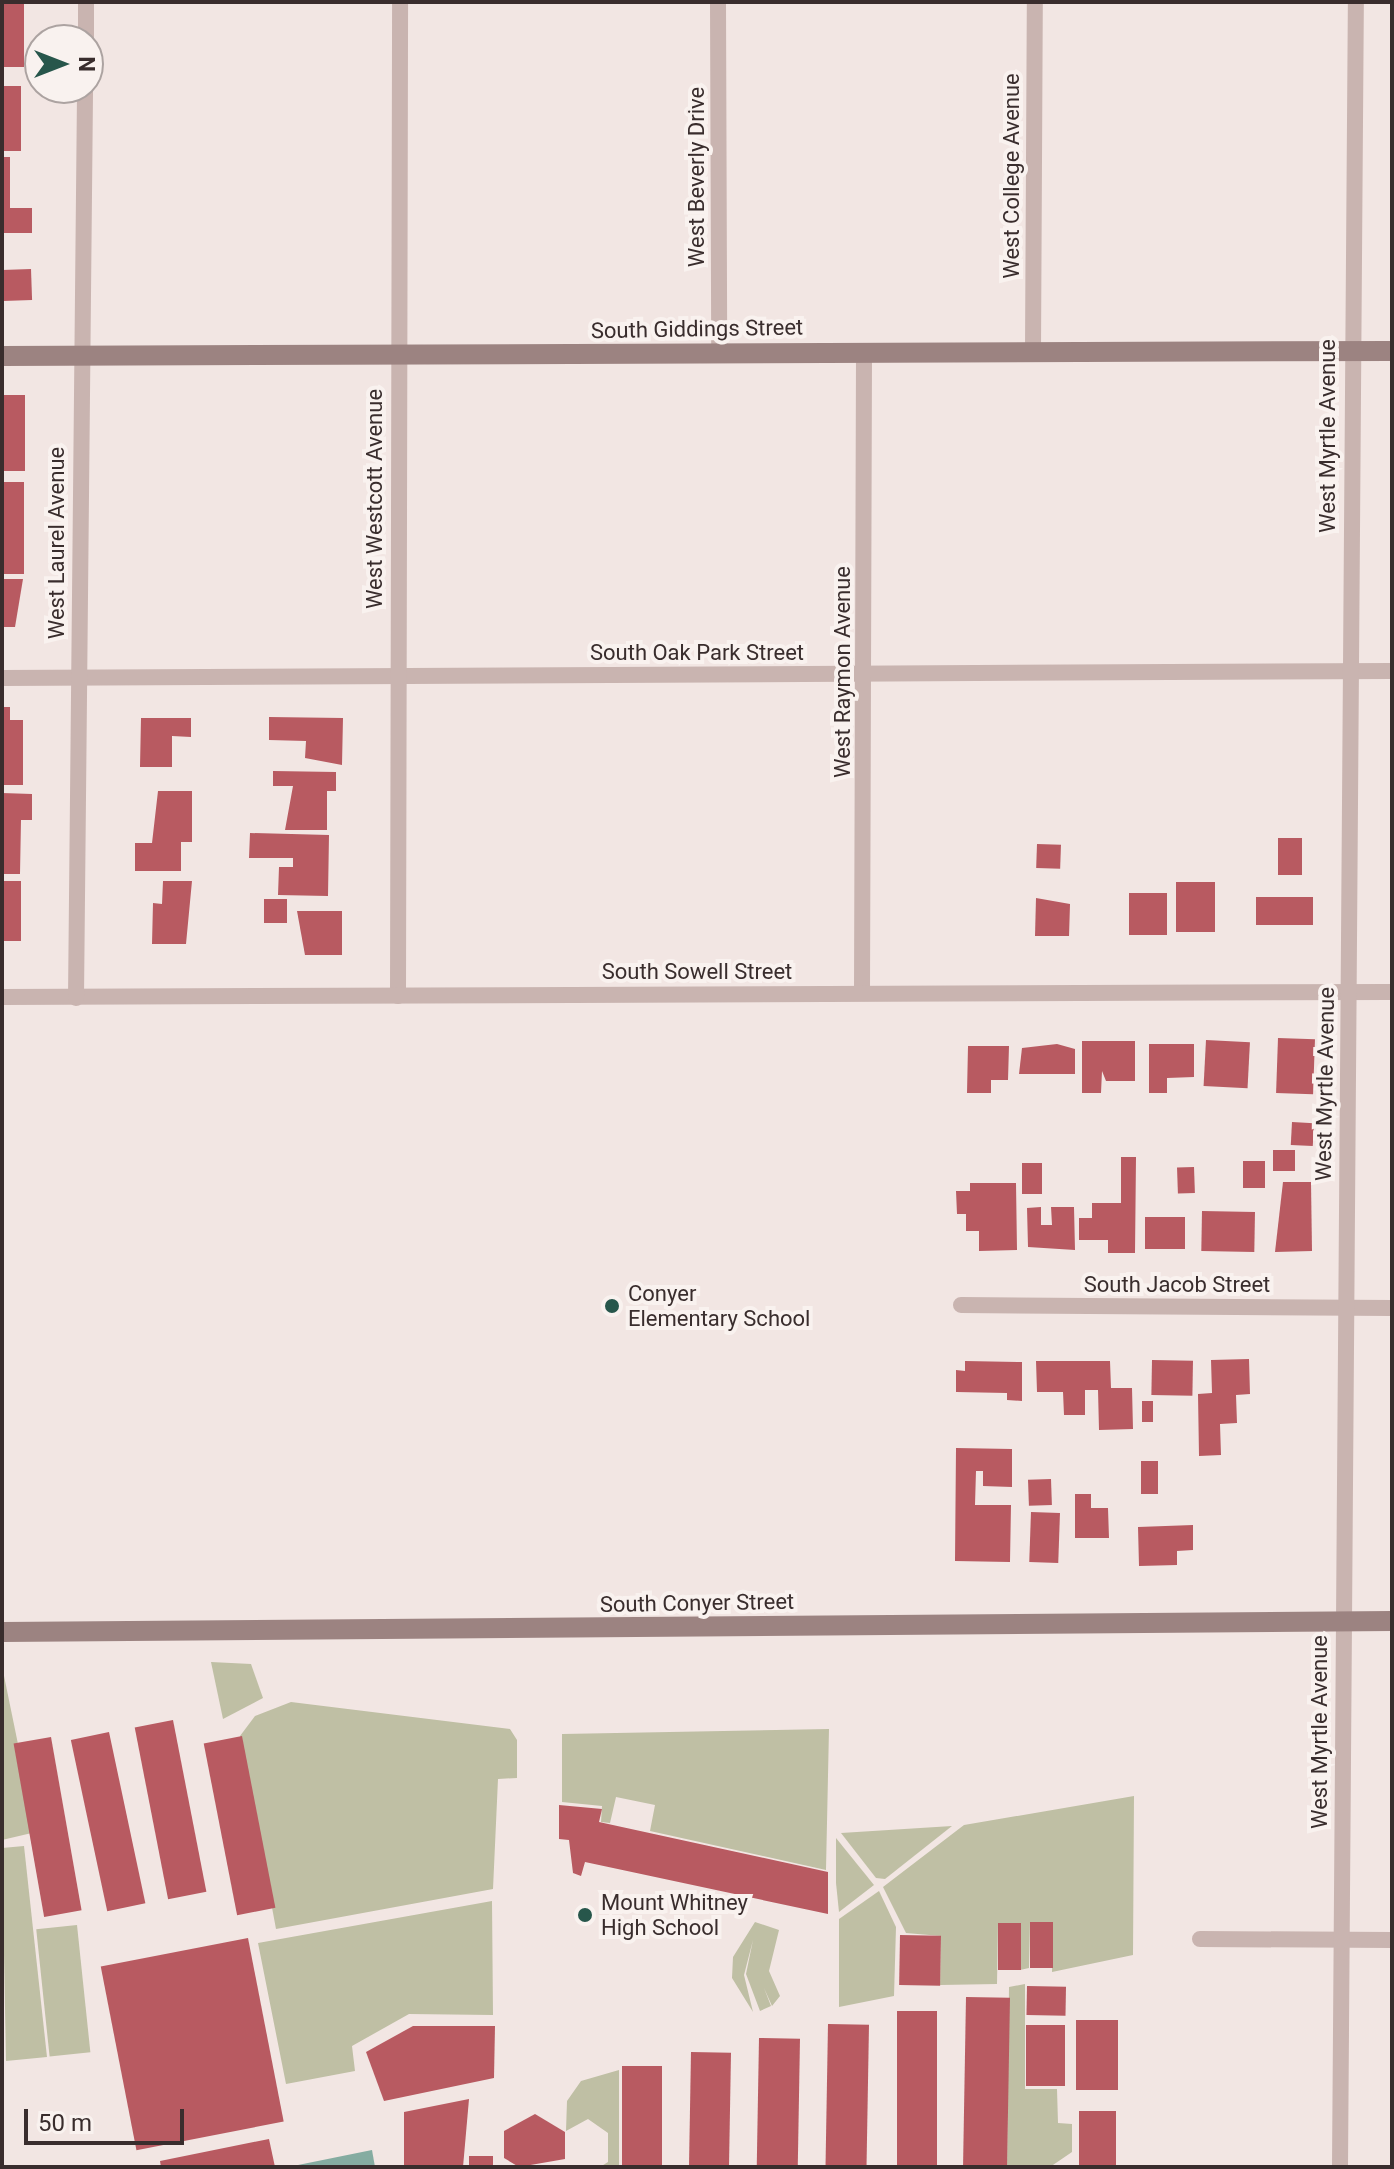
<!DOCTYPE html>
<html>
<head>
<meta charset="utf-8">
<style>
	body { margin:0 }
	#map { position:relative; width:1394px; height:2169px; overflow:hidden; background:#f2e6e3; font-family:Roboto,sans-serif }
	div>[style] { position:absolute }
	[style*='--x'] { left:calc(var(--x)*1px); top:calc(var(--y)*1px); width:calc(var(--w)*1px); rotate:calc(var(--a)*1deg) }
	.green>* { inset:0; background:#bfbfa4; transform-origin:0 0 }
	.water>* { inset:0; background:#85aca1 }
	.building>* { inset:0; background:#b85a61; transform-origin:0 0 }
	.street>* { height:16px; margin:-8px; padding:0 8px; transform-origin:8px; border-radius:8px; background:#c9b4b0 }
	.secondary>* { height:20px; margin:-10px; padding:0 10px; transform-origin:10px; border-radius:10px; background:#9c8381 }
	.dots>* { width:22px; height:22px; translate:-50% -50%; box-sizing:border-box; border:4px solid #f9f2ef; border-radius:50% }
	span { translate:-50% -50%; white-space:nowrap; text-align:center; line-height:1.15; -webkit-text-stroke:8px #f9f2ef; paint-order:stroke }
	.street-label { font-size:22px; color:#392d2d }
	.poi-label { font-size:22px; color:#392d2d }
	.left { translate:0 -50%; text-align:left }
	.frame { position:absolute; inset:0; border:4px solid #392d2d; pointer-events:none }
	.north { position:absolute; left:24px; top:24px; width:80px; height:80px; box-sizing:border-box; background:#f9f2ef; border:2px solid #aca3a1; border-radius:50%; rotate:90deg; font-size:22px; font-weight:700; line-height:32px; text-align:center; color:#392d2d }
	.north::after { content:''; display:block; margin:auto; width:28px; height:36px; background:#27564b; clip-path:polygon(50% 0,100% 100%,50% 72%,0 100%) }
	.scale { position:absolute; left:24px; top:2109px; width:160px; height:36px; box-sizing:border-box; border:4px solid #392d2d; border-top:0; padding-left:10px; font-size:24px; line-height:28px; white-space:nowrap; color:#392d2d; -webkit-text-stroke:6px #f9f2ef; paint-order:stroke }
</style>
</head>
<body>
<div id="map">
	<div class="green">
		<div style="clip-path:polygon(211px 1662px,251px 1664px,263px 1698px,223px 1719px)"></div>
		<div style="clip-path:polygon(2px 1666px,36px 1832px,2px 1840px)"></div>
		<div style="clip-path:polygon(291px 1702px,510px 1729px,517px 1740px,517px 1778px,498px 1779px,493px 1889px,276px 1929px,240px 1736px,255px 1716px)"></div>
		<div style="clip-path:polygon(829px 1729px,826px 1870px,650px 1831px,655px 1805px,616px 1797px,610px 1823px,601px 1822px,602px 1806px,562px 1802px,562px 1734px)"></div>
		<div style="clip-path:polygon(1134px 1796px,1133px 1955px,1052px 1972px,1053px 1922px,1030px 1922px,1029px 1968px,1020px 1970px,1021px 1924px,998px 1923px,997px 1984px,940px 1985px,941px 1936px,906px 1933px,883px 1887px,964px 1825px)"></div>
		<div style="clip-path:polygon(952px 1826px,885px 1879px,876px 1878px,841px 1833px)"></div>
		<div style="clip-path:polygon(836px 1838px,874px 1885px,839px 1912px,836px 1883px)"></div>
		<div style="clip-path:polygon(24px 1846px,47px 2057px,6px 2061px,2px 1848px)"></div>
		<div style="clip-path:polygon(879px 1891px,896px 1927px,894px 1996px,839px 2007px,839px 1919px)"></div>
		<div style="clip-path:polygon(492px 1901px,493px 2015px,409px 2014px,352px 2046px,355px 2071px,286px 2084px,258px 1943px)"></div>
		<div style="clip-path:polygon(755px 1922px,779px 1930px,769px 1971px,780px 1996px,772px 2006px,764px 1988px,771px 2006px,760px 2011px,746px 1974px,753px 1940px,744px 1975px,753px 2012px,732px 1978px,733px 1957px)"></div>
		<div style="left:77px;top:1925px;width:128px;height:41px;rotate:84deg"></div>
		<div style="clip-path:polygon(1025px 1984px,1025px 2089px,1057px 2089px,1058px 2123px,1072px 2124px,1072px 2152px,1050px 2167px,1007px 2167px,1009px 1987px)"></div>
		<div style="clip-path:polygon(619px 2070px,619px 2167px,600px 2167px,608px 2162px,608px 2133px,588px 2119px,566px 2131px,567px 2101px,581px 2081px)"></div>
	</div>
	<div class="water">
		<div style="clip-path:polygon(372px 2150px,375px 2167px,298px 2167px,298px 2165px)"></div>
	</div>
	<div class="building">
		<div style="left:2px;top:2px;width:22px;height:65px"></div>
		<div style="left:2px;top:86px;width:19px;height:65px"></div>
		<div style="clip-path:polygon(2px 157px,10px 157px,10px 208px,32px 208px,32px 233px,2px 233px)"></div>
		<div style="left:31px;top:269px;width:31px;height:29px;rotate:88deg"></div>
		<div style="left:2px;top:395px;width:23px;height:76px"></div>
		<div style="left:2px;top:482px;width:22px;height:92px"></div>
		<div style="clip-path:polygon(2px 579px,23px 579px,15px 627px,2px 627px)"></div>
		<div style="clip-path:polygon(2px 707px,10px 707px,10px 720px,23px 720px,23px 785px,2px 785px)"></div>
		<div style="clip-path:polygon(269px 717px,343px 718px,342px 765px,305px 758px,306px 741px,269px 740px)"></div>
		<div style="clip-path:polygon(141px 718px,191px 718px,191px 737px,172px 736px,172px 767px,140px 767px)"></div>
		<div style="clip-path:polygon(273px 771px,336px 772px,336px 791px,327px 791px,327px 830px,285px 830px,293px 786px,273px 786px)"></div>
		<div style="clip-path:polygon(158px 791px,192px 791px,192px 842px,181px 842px,181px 871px,135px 871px,135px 843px,152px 843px)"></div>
		<div style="clip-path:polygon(2px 793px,32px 794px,32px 820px,21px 820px,20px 874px,2px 874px)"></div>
		<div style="clip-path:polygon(250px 833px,329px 835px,328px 896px,278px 895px,279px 867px,293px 867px,293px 858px,249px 858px)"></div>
		<div style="left:1278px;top:838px;width:24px;height:37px"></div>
		<div style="left:1037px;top:844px;width:24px;height:24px;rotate:2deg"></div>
		<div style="left:2px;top:881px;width:19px;height:60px"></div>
		<div style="clip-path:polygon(163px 881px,192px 881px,186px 944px,152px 944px,153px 903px,162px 904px)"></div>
		<div style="left:1176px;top:882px;width:39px;height:50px"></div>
		<div style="left:1167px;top:893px;width:42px;height:38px;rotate:90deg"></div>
		<div style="left:1256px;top:897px;width:57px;height:28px"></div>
		<div style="clip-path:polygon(1036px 898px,1070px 904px,1069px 936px,1035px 936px)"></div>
		<div style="left:264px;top:899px;width:23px;height:24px"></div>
		<div style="clip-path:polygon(297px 911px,342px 911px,342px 955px,305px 955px)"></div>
		<div style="left:1278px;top:1038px;width:37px;height:55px;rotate:2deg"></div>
		<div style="left:1206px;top:1040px;width:44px;height:46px;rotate:3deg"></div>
		<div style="clip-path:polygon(1082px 1041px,1135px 1041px,1135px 1081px,1106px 1081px,1102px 1071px,1101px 1093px,1082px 1093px)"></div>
		<div style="clip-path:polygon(1057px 1044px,1075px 1049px,1075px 1074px,1019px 1074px,1022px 1048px)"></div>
		<div style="clip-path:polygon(1149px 1044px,1194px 1044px,1194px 1077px,1167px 1078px,1167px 1093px,1149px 1093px)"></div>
		<div style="clip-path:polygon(968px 1046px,1009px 1046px,1008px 1080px,991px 1080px,991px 1093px,967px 1093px)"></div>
		<div style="left:1292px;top:1122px;width:22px;height:23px;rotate:3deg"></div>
		<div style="left:1273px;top:1150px;width:22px;height:21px"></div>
		<div style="clip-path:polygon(1121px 1157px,1136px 1157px,1135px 1253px,1108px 1253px,1108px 1240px,1079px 1240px,1079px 1218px,1092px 1218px,1092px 1203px,1121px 1203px)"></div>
		<div style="left:1243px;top:1161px;width:22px;height:27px"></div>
		<div style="left:1022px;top:1163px;width:20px;height:31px"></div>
		<div style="left:1194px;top:1167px;width:26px;height:17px;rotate:88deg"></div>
		<div style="clip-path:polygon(1283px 1182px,1311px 1182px,1312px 1251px,1275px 1252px)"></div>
		<div style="clip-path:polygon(970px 1183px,1016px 1183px,1017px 1250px,979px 1251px,979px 1231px,966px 1231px,966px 1214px,957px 1214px,956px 1191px,970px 1191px)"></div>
		<div style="clip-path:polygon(1041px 1207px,1041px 1225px,1052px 1225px,1051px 1207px,1074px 1207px,1075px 1250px,1028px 1247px,1027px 1208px)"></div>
		<div style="left:1202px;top:1211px;width:53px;height:40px;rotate:1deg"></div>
		<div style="left:1145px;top:1217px;width:40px;height:32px"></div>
		<div style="clip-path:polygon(1249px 1359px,1250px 1394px,1236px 1395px,1237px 1423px,1220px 1424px,1221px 1455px,1199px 1456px,1198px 1394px,1212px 1393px,1211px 1360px)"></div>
		<div style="left:1152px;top:1360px;width:41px;height:35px;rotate:1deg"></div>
		<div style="clip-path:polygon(965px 1361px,1022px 1362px,1022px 1401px,1007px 1400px,1007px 1393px,956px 1392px,956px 1370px,965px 1371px)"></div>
		<div style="clip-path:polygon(1036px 1361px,1110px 1361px,1111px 1388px,1132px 1388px,1133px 1429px,1099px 1430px,1098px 1390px,1085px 1390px,1085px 1415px,1064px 1415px,1063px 1392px,1037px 1392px)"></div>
		<div style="left:1142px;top:1401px;width:11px;height:21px"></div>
		<div style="clip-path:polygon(956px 1448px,1012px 1449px,1012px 1487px,983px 1486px,983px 1471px,976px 1471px,975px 1505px,1011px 1505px,1010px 1562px,955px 1561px)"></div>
		<div style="left:1141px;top:1461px;width:17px;height:33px"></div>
		<div style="left:1051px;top:1479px;width:26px;height:23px;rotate:88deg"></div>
		<div style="clip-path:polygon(1075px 1494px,1091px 1494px,1091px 1508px,1108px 1508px,1109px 1538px,1075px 1538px)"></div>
		<div style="left:1031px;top:1512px;width:29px;height:50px;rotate:2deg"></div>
		<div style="clip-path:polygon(1193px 1525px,1193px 1550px,1177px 1551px,1177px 1565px,1139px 1566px,1138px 1527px)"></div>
		<div style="left:173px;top:1720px;width:175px;height:39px;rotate:79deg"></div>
		<div style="left:109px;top:1732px;width:175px;height:39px;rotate:78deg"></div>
		<div style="left:242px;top:1736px;width:175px;height:39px;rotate:79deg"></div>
		<div style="left:51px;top:1737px;width:176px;height:38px;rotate:80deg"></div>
		<div style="clip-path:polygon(559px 1805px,602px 1809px,599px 1822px,828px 1872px,828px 1914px,585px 1862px,581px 1876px,573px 1873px,569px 1840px,559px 1839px)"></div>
		<div style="left:1030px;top:1922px;width:23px;height:46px"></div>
		<div style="left:998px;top:1923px;width:23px;height:47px"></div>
		<div style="left:900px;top:1935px;width:41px;height:50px;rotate:1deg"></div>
		<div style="left:248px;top:1938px;width:187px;height:150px;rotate:79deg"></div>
		<div style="left:1027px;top:1986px;width:39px;height:29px;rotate:1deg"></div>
		<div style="left:966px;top:1997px;width:44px;height:170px;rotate:1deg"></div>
		<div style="left:897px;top:2011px;width:40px;height:156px"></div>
		<div style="left:1076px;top:2020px;width:42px;height:70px"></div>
		<div style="left:828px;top:2024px;width:41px;height:143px;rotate:1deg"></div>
		<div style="left:1026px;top:2025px;width:39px;height:61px"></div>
		<div style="clip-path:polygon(413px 2026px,495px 2026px,494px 2078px,384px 2101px,366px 2052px)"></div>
		<div style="left:759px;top:2038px;width:41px;height:129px;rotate:1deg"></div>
		<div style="left:691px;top:2052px;width:40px;height:115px;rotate:1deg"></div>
		<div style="left:622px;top:2066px;width:40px;height:101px"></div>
		<div style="clip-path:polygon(469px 2099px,463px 2167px,404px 2167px,404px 2112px)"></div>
		<div style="left:1079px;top:2111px;width:37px;height:56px"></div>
		<div style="clip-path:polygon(535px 2114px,565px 2132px,565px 2159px,519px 2167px,504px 2158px,504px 2131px)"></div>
		<div style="clip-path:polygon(269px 2139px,275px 2167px,161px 2167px,160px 2161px)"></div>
		<div style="left:469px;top:2156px;width:24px;height:11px"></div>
	</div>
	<div class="street">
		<div style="--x:718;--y:2;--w:351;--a:89.8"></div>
		<div style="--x:86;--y:40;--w:38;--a:-90"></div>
		<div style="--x:1033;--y:351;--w:349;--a:-89.7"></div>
		<div style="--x:2;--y:678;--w:1390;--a:-0.29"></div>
		<div style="--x:862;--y:993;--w:642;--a:-89.82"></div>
		<div style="--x:398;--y:996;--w:994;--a:-89.88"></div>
		<div style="--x:2;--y:997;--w:1390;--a:-0.21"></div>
		<div style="--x:76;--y:998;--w:910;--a:-89.43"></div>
		<div style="--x:961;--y:1305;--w:431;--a:0.4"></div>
		<div style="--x:1200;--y:1939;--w:192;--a:0.3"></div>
		<div style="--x:1340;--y:2167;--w:2165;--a:-89.58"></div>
	</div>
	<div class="secondary">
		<div style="--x:2;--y:356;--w:1390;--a:-0.21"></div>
		<div style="--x:2;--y:1632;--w:1390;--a:-0.45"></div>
	</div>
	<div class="dots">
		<div style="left:612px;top:1306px;background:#27564b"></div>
		<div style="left:585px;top:1915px;background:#27564b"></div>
	</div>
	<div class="street-label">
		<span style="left:1012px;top:176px;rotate:-90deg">West College Avenue</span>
		<span style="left:697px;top:177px;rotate:-90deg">West Beverly Drive</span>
		<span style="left:697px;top:329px;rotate:-1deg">South Giddings Street</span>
		<span style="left:1328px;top:436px;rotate:-90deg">West Myrtle Avenue</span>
		<span style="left:375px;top:499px;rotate:-90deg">West Westcott Avenue</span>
		<span style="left:57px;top:543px;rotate:-90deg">West Laurel Avenue</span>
		<span style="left:697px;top:653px">South Oak Park Street</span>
		<span style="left:843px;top:672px;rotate:-90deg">West Raymon Avenue</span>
		<span style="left:697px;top:972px">South Sowell Street</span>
		<span style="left:1325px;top:1084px;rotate:-89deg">West Myrtle Avenue</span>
		<span style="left:1177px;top:1285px">South Jacob Street</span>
		<span style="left:697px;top:1603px;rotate:-1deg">South Conyer Street</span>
		<span style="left:1320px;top:1732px;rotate:-90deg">West Myrtle Avenue</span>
	</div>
	<div class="poi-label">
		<span class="left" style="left:628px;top:1306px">Conyer<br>Elementary School</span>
		<span class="left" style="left:601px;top:1915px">Mount Whitney<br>High School</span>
	</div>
	<div class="frame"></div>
	<div class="north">N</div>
	<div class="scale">50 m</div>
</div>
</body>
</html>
